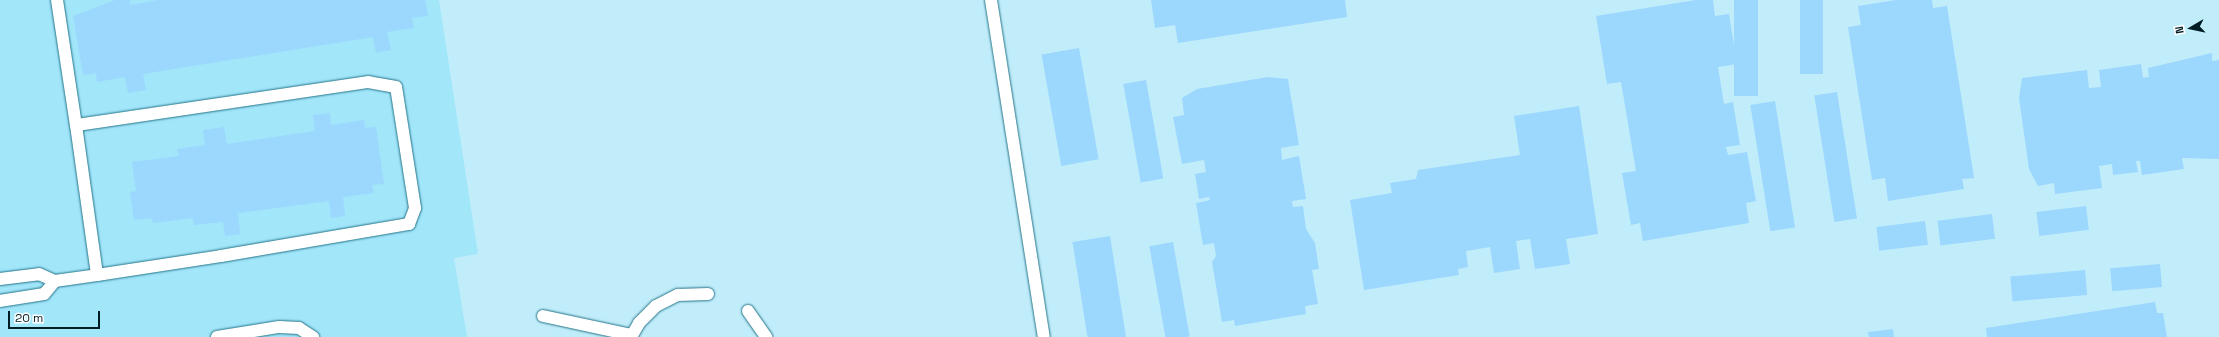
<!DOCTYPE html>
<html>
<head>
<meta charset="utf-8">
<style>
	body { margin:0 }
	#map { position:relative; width:2219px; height:337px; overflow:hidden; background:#c1edfa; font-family:"Space Grotesk",sans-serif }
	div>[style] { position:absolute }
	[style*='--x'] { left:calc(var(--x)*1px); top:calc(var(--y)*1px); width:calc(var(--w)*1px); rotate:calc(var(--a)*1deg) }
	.built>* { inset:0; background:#a2e6fa }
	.building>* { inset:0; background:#9cd7fe; transform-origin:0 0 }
	.roads { filter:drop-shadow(0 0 1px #247589) drop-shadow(0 0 1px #247589) }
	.service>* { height:12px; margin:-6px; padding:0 6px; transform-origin:6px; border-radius:6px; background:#fff }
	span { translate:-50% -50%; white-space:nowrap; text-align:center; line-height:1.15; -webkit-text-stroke:3px #fff; paint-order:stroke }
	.north { position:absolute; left:2171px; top:8px; width:40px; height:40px; -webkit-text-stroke:3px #fff; paint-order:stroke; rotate:261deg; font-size:11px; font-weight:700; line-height:16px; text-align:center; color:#001d25 }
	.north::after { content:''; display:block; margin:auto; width:14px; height:18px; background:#001d25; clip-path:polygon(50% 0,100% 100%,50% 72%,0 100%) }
	.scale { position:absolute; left:8px; top:311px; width:92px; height:18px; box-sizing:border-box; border:2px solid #001d25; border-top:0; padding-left:5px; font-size:12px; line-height:14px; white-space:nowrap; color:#001d25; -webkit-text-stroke:3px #fff; paint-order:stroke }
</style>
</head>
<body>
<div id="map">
	<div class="built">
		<div style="clip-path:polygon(0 0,439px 0,478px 254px,454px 258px,467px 337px,0 337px)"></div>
	</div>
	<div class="building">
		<div style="clip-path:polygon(115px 0,130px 0,130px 5px,158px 0,425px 0,428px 16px,412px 18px,414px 28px,387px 32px,391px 50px,376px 53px,373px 37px,143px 74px,146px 90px,128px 93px,125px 77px,97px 82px,96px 73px,83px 75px,73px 16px)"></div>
		<div style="clip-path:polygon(1151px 0,1345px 0,1347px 17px,1178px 43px,1175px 25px,1155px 28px)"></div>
		<div style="clip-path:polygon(1696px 0,1713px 0,1715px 16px,1729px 14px,1737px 64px,1718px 67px,1724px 104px,1733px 102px,1740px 145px,1726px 147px,1728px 155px,1747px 152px,1756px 201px,1746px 203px,1749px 223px,1643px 241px,1640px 223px,1631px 225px,1622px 173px,1636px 171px,1621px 82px,1607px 84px,1596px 16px)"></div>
		<div style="left:1734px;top:0;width:24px;height:96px"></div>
		<div style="left:1800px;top:0;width:23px;height:74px"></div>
		<div style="clip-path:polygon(1896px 0,1932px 0,1933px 8px,1947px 6px,1974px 178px,1962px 179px,1964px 189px,1888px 201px,1885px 178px,1872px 180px,1848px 27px,1861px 25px,1858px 6px)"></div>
		<div style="left:1079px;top:48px;width:113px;height:38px;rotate:80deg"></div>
		<div style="clip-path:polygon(2212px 53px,2212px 61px,2219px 60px,2219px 159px,2182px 158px,2184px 169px,2142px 175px,2140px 161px,2136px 161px,2138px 172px,2113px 175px,2112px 164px,2099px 166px,2102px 188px,2055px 194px,2054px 183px,2038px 186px,2029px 169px,2019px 98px,2022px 78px,2087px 70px,2089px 88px,2101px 87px,2099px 70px,2141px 64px,2143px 78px,2149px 77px,2148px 68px)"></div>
		<div style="clip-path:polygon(1268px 77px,1288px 79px,1299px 145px,1281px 148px,1282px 160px,1299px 156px,1306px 199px,1292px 201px,1293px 207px,1303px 206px,1306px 229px,1315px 243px,1319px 269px,1312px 270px,1318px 304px,1305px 306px,1306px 314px,1235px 326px,1234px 320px,1222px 322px,1212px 262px,1216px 256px,1214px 243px,1203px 245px,1196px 203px,1210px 200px,1209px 197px,1199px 199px,1195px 174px,1206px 172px,1204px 160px,1182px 164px,1173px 117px,1184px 115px,1182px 98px,1197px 89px)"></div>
		<div style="left:1146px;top:80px;width:100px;height:23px;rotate:80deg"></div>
		<div style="left:1837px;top:92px;width:128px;height:23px;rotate:81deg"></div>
		<div style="left:1775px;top:101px;width:128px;height:25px;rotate:81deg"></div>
		<div style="clip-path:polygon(1579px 106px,1598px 234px,1566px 239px,1570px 264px,1535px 269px,1530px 239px,1516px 241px,1520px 269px,1494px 273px,1490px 247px,1466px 251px,1468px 267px,1458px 269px,1459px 275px,1364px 290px,1350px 200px,1392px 193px,1390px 183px,1416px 179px,1418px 170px,1520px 155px,1514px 116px)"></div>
		<div style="clip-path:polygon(330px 113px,331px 125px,364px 120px,365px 128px,376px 127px,384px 184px,372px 185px,374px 193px,343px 197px,345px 216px,331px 218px,329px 201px,238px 213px,240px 234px,225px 236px,223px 222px,194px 225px,193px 218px,153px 223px,152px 218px,134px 220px,130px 192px,136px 191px,132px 162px,179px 156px,177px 149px,205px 145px,203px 130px,224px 127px,227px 144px,315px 131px,313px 115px)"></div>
		<div style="left:2086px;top:206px;width:24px;height:50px;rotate:83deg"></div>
		<div style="left:1992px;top:214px;width:25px;height:55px;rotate:83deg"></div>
		<div style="left:1925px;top:221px;width:24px;height:49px;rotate:83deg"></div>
		<div style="left:1110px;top:236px;width:102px;height:38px;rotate:81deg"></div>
		<div style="left:1173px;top:242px;width:96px;height:24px;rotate:80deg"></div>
		<div style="left:2160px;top:264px;width:23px;height:50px;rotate:85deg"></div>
		<div style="left:2085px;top:270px;width:25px;height:75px;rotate:85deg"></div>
		<div style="clip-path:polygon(2155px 302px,2157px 313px,2163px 313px,2167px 337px,1987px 337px,1986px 328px)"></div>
		<div style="clip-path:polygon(1893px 329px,1894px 337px,1869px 337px,1868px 332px)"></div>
	</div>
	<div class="roads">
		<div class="service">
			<div style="--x:57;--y:0;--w:126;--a:81.4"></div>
			<div style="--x:991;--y:0;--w:341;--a:81.1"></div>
			<div style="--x:0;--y:279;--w:39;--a:-7"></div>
			<div style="--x:39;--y:274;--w:17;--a:24"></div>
			<div style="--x:55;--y:281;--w:17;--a:130"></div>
			<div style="--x:44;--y:294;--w:45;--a:171"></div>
			<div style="--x:55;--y:281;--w:42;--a:-8.1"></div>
			<div style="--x:97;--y:275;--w:125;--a:-8.7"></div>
			<div style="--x:221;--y:256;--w:191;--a:-9.7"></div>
			<div style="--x:409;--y:224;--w:17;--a:-69"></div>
			<div style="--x:415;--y:208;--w:122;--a:-98.9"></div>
			<div style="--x:396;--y:87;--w:28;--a:-170"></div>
			<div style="--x:368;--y:82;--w:295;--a:171.6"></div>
			<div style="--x:76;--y:125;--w:151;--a:82"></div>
			<div style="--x:748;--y:311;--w:32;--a:55"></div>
			<div style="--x:543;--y:316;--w:91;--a:12.1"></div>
			<div style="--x:217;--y:337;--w:63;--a:-9.2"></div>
			<div style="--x:279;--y:327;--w:20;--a:3"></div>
			<div style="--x:299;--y:328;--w:17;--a:33"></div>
			<div style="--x:631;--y:337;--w:16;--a:-60"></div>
			<div style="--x:639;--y:323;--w:24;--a:-45"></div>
			<div style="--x:656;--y:306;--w:25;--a:-27"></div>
			<div style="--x:678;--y:295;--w:30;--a:-2"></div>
		</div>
	</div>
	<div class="north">N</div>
	<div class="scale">20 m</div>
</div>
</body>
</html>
